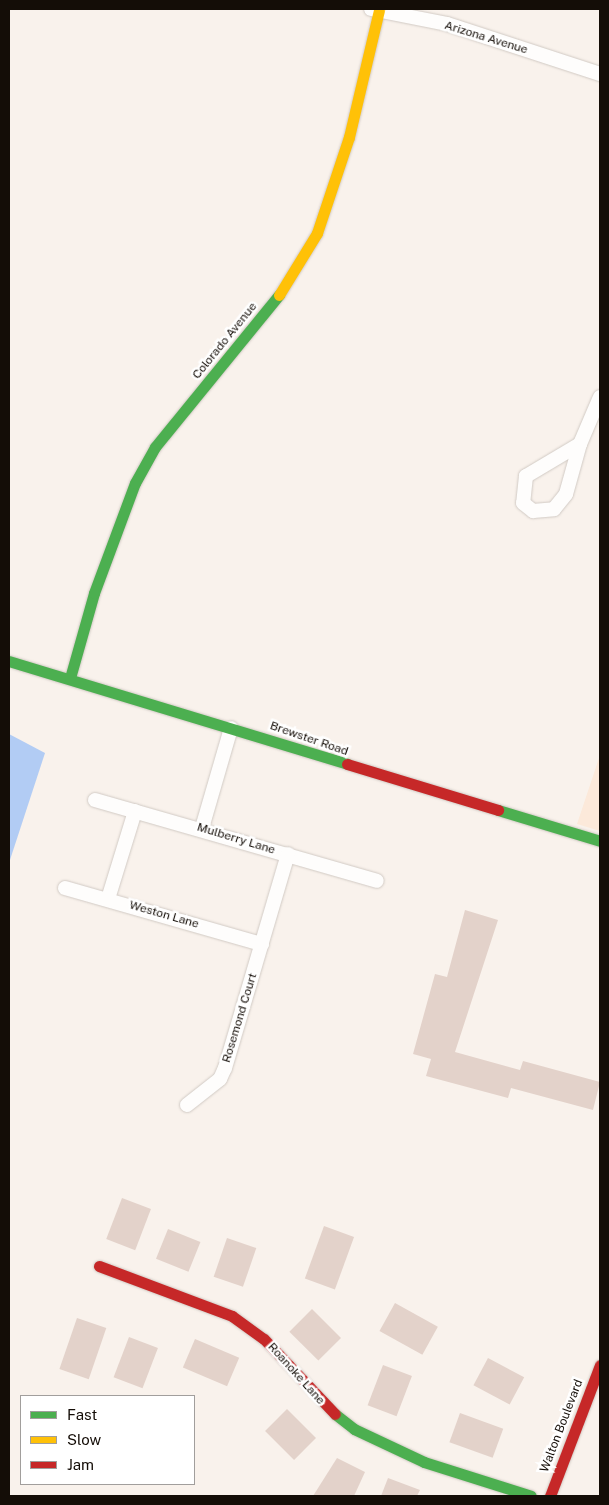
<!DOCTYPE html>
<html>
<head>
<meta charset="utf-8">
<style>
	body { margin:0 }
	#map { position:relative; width:609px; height:1505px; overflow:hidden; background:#f9f2ec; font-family:"Public Sans",sans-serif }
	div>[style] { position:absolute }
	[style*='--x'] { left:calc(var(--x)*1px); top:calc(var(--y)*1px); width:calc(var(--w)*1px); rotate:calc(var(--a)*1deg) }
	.built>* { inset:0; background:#fce9da }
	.water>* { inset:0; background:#b2ccf4 }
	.building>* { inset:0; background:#e3d2ca; transform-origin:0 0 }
	.roads { filter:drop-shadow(0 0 1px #d1cac4) drop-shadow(0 0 1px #d1cac4) }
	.street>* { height:14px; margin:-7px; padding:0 7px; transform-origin:7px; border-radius:7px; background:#fefdfc }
	.fast>* { height:11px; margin:-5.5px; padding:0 5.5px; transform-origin:5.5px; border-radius:5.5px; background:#4caf50 }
	.slow>* { height:11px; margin:-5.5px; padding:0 5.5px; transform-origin:5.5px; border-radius:5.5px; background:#ffc107 }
	.jam>* { height:11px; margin:-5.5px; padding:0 5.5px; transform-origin:5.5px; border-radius:5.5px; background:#c62828 }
	span { translate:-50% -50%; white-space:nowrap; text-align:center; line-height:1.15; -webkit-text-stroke:5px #fff; paint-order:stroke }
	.street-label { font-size:12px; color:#140d07 }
	.frame { position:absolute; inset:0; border:10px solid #140d07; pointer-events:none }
	.legend { position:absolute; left:20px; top:1395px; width:175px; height:90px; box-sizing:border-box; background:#fff; border:1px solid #a19e9c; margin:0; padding:6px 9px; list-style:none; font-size:15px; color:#140d07 }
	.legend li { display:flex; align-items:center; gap:10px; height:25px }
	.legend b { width:25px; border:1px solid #a19e9c }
</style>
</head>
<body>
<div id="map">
	<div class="built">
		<div style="clip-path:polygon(600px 755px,600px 831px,577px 824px)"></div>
	</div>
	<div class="water">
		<div style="clip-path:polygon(9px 734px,45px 753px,9px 863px)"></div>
	</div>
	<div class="building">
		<div style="clip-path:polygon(465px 910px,498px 920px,455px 1052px,520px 1070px,523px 1061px,600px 1082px,593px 1110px,511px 1088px,508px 1098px,426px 1076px,431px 1059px,413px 1054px,435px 974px,447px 977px)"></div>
		<div style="left:122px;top:1198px;width:31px;height:44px;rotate:21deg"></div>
		<div style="left:324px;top:1226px;width:32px;height:56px;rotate:20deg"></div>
		<div style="left:168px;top:1229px;width:35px;height:32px;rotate:22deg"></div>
		<div style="left:227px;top:1238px;width:31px;height:41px;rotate:19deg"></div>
		<div style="left:395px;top:1303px;width:49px;height:32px;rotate:29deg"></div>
		<div style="left:312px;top:1309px;width:41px;height:32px;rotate:45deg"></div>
		<div style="left:77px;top:1318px;width:31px;height:54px;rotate:19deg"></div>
		<div style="left:129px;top:1337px;width:31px;height:43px;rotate:21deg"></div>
		<div style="left:195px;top:1339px;width:48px;height:31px;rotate:23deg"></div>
		<div style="left:488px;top:1358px;width:41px;height:31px;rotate:28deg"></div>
		<div style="left:383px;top:1365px;width:31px;height:43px;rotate:21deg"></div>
		<div style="left:287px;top:1409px;width:41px;height:31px;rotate:45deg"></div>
		<div style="left:460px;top:1413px;width:46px;height:31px;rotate:20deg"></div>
		<div style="clip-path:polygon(337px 1458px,365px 1472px,354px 1496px,313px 1496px)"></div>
		<div style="clip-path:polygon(388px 1478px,420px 1490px,417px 1496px,381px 1496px)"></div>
	</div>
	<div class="roads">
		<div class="street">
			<div style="--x:371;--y:9;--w:77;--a:11.2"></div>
			<div style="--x:447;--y:24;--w:161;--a:18.1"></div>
			<div style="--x:580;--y:444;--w:63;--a:149.3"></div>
			<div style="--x:526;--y:476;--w:27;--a:96"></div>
			<div style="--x:523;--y:503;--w:13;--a:39"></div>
			<div style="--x:533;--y:511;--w:21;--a:-5"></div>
			<div style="--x:554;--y:509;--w:19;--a:-51"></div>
			<div style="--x:566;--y:494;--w:52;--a:-74.4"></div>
			<div style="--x:580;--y:444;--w:51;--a:-66.9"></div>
			<div style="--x:95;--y:800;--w:293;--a:16"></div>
			<div style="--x:202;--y:828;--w:104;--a:-73.8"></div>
			<div style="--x:65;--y:888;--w:205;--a:15.9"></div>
			<div style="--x:108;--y:899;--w:92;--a:-72.9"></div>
			<div style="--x:187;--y:1105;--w:42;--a:-38.2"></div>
			<div style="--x:220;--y:1079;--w:12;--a:-66"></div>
			<div style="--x:225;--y:1068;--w:223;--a:-73.6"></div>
		</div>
		<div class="fast">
			<div style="--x:9;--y:661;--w:353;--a:16.9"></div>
			<div style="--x:70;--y:678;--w:88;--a:-74.2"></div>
			<div style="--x:94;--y:593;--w:117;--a:-69.6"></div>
			<div style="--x:135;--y:483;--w:41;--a:-60.9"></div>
			<div style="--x:155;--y:447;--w:196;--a:-50.8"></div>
			<div style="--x:498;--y:810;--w:107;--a:16.9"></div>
			<div style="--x:335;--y:1414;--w:24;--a:38"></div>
			<div style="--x:354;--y:1429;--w:77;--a:25.2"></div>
			<div style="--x:424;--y:1462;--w:112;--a:17.6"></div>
		</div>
		<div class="slow">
			<div style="--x:279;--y:295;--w:73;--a:-58.5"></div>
			<div style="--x:317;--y:233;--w:101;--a:-71.6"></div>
			<div style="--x:349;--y:137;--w:130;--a:-76.7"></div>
		</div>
		<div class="jam">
			<div style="--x:347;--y:764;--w:158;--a:16.9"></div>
			<div style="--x:99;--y:1266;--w:142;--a:20.6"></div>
			<div style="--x:232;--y:1316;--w:39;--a:36"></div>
			<div style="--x:264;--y:1339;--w:103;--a:46.6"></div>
			<div style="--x:550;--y:1496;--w:140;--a:-69.1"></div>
		</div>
	</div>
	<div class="street-label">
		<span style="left:486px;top:38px;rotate:17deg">Arizona Avenue</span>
		<span style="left:225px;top:341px;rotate:-51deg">Colorado Avenue</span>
		<span style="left:309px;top:739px;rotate:19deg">Brewster Road</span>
		<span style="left:236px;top:839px;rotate:17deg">Mulberry Lane</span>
		<span style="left:164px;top:915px;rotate:16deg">Weston Lane</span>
		<span style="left:240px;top:1018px;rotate:-73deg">Rosemond Court</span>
		<span style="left:296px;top:1374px;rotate:48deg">Roanoke Lane</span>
		<span style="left:562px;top:1426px;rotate:-69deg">Walton Boulevard</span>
	</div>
	<div class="frame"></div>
	<ul class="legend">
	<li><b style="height:6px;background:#4caf50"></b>Fast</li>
	<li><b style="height:6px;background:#ffc107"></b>Slow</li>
	<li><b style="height:6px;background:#c62828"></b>Jam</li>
	</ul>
</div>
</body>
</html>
